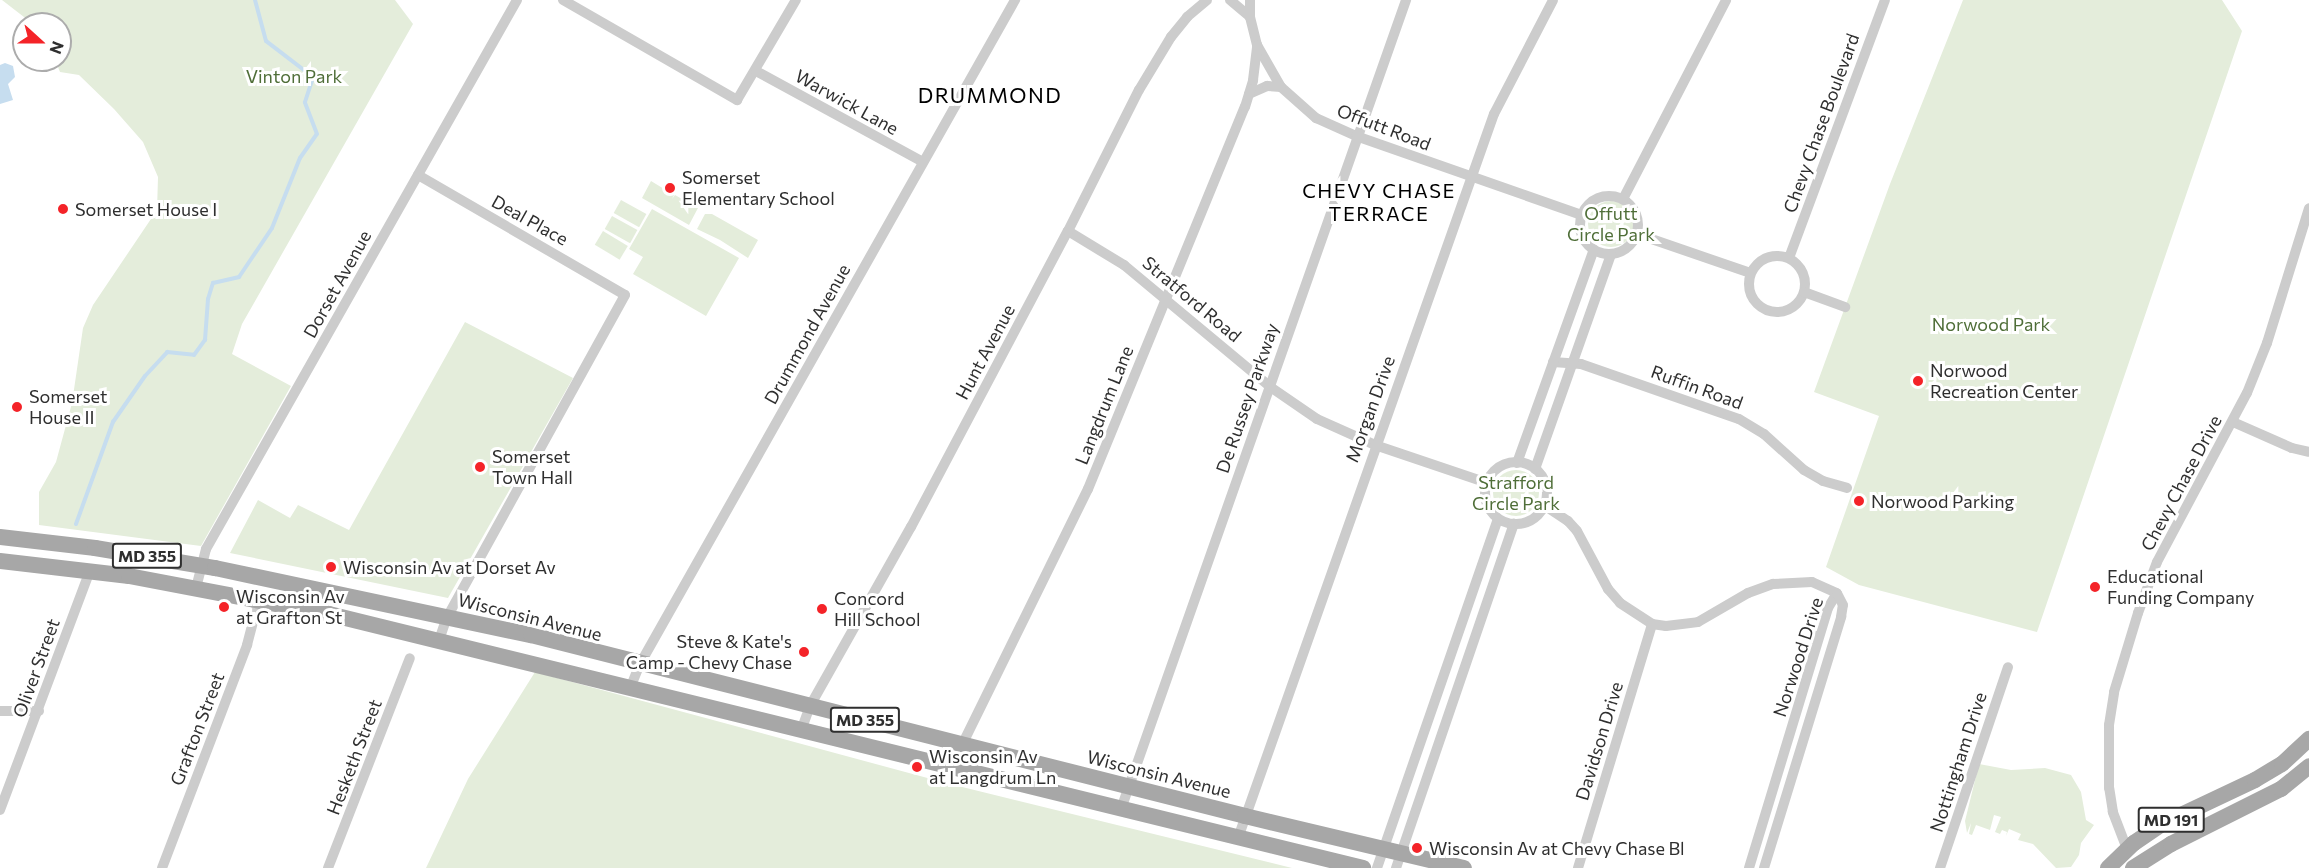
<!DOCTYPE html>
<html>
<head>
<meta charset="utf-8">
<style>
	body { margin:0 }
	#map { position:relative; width:2309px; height:868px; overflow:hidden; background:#fff; font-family:Commissioner,sans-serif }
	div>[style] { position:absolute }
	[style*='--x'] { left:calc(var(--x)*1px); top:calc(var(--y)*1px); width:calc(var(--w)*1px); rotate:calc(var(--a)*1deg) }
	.green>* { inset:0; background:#e4eddb; transform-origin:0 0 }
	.round { border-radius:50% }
	.water>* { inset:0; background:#c6ddef }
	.stream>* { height:4px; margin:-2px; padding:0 2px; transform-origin:2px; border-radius:2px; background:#c6ddef }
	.minor>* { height:10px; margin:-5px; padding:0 5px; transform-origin:5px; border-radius:5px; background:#ccc }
	.minor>.ring { margin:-5px; padding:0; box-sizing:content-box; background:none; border:10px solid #ccc; border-radius:50% }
	.primary>* { height:16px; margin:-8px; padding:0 8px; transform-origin:8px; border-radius:8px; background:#a7a7a7 }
	.dots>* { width:16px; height:16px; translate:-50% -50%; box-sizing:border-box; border:3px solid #fff; border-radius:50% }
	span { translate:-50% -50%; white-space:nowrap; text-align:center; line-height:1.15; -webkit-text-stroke:6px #fff; paint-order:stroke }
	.shield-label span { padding:2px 4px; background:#fff; border:2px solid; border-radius:4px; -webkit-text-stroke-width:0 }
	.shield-label { font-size:16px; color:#2f2f2f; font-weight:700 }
	.park-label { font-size:18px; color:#4f6e38 }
	.street-label { font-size:18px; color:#2f2f2f }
	.poi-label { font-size:18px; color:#2f2f2f }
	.left { translate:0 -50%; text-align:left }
	.right { translate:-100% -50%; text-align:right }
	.neighbourhood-label { font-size:20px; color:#000; letter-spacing:1.5px }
	.quarter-label { font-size:21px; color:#000; letter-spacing:1.5px }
	.north { position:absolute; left:12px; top:12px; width:60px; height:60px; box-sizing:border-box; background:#fff; border:2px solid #acacac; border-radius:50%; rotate:111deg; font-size:16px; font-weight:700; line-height:24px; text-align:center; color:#2f2f2f }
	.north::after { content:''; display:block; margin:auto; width:21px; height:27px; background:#f42328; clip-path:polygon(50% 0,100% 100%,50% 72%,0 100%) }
</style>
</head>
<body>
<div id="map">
	<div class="green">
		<div style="clip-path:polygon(2px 0,395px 0,413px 24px,242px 324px,232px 354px,291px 386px,201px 546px,39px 525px,39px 492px,56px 462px,72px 403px,83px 328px,93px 305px,157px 210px,158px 177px,143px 142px,114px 109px,79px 75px,60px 72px,55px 60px,60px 60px,60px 24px,33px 24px)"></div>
		<div style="clip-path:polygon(1963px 0,2222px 0,2242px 31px,2037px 632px,1859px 585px,1826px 567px,1879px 416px,1814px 392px,1890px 184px)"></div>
		<div style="clip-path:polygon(651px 181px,674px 195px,672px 199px,675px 195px,698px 208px,689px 225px,642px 198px)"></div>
		<div style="left:621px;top:200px;width:29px;height:15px;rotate:29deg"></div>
		<div class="round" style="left:1588px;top:201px;width:46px;height:46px"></div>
		<div style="clip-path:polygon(652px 209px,739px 258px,706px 316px,633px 274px,643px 257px,629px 249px)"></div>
		<div style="clip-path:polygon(705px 214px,712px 214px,758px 240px,748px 258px,720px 240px,697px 229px)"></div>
		<div style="left:612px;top:216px;width:29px;height:15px;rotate:29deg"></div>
		<div style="left:603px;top:231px;width:29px;height:16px;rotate:31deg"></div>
		<div style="clip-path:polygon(465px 322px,573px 378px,448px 598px,230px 553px,258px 500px,290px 518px,298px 505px,349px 530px)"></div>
		<div class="round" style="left:1493px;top:470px;width:46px;height:46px"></div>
		<div style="clip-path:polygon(535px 672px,946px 783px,1292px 868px,426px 868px,468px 779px)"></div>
		<div style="clip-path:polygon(1979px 764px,2011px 770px,2045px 768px,2071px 775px,2081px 792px,2086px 820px,2094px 825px,2081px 843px,2079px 855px,2071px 867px,2056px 868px,2033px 844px,2018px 840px,2021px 834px,2009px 829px,2006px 836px,2007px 832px,2002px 830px,2000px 834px,1995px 832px,2001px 817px,1994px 815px,1990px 830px,1976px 825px,1972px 835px,1969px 834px,1971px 823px,1967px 833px,1965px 821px)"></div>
	</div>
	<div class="water">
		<div style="clip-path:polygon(5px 63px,13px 66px,15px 77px,8px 84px,13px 100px,0 104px,0 65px)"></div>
	</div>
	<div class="stream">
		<div style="--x:76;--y:524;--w:109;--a:-70.1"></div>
		<div style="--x:113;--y:422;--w:56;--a:-55.2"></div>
		<div style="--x:145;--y:376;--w:33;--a:-47"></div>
		<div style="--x:167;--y:352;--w:27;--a:6"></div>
		<div style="--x:194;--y:355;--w:19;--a:-54"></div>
		<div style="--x:205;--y:340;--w:41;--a:-85.8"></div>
		<div style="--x:208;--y:299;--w:17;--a:-73"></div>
		<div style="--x:213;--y:283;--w:27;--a:-13"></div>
		<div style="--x:239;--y:277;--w:59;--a:-56"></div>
		<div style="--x:272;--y:228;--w:75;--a:-68.2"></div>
		<div style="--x:300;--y:158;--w:29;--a:-55"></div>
		<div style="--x:317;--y:134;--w:34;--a:-111"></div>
		<div style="--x:305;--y:102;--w:26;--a:-72"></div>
		<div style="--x:313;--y:77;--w:59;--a:-142.5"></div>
		<div style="--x:266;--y:41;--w:42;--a:-105"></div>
	</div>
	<div class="minor">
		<div style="--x:563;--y:0;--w:201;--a:29.9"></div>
		<div style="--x:737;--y:100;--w:116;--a:-59.5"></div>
		<div style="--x:1230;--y:0;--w:26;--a:40"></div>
		<div style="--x:1250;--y:17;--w:29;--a:76"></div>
		<div style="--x:1257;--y:45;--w:48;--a:60.3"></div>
		<div style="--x:1281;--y:87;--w:47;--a:41.5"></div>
		<div style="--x:1316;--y:118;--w:44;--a:24.2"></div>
		<div style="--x:1356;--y:136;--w:239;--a:19.3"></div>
		<div style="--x:1250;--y:17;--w:17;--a:-90"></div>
		<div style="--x:756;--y:71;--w:190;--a:28.6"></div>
		<div style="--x:1249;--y:94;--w:20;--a:-24"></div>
		<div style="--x:1267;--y:86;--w:14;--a:4"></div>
		<div style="--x:418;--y:175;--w:239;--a:30.1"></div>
		<div style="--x:625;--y:295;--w:368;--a:118.9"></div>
		<div style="--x:447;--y:617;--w:24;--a:109"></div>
		<div class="ring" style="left:1580px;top:196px;width:48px;height:48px"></div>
		<div style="--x:1623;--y:199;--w:224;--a:-62.6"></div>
		<div style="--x:1068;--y:231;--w:66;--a:31.3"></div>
		<div style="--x:1124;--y:265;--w:189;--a:39.8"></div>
		<div style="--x:1269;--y:386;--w:58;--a:34.5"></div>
		<div style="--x:1317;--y:419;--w:64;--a:24.1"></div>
		<div style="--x:1375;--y:445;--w:118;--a:18.7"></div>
		<div style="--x:1637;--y:234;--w:120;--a:19"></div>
		<div class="ring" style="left:1749px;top:256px;width:46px;height:46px"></div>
		<div style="--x:1789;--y:258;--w:275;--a:-69.6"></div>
		<div style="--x:1804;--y:292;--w:44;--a:20.1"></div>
		<div style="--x:1553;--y:362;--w:28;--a:4"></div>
		<div style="--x:1581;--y:364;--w:167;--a:19.2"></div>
		<div style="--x:1739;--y:419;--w:29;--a:31"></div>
		<div style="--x:1764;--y:434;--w:54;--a:42"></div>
		<div style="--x:1804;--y:470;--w:22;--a:30"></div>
		<div style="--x:1823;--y:481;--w:25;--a:16"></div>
		<div style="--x:2233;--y:422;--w:64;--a:23.8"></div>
		<div style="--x:2292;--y:448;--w:17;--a:13"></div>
		<div class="ring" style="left:1485px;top:462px;width:52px;height:52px"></div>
		<div style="--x:1517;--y:463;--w:227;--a:-70.2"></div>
		<div style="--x:1535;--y:469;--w:228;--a:-70.5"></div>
		<div style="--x:1544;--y:505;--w:29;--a:34"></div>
		<div style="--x:1568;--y:521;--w:13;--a:48"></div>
		<div style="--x:1577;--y:531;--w:66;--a:61.9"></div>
		<div style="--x:1608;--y:589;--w:18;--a:49"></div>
		<div style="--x:1620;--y:603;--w:38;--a:33"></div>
		<div style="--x:1652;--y:624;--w:14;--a:8"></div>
		<div style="--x:1666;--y:626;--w:32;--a:-7"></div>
		<div style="--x:1698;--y:622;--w:58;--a:-30.1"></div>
		<div style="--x:1748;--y:593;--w:27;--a:-20"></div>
		<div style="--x:1773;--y:584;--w:39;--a:-3"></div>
		<div style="--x:1812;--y:582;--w:27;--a:24"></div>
		<div style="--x:196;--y:588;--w:40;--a:-75.6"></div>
		<div style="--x:206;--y:549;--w:631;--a:-60.47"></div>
		<div style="--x:631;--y:686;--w:24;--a:-68"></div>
		<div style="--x:640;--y:664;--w:763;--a:-60.54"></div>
		<div style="--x:0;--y:711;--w:39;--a:0"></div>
		<div style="--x:802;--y:728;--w:23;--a:-70"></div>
		<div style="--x:810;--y:706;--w:206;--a:-60.6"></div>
		<div style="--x:911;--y:527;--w:335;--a:-62.1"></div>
		<div style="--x:1068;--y:231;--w:158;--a:-63.3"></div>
		<div style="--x:1139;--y:90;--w:62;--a:-58.9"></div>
		<div style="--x:1171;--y:37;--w:26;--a:-51"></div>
		<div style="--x:1187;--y:17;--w:26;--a:-40"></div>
		<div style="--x:956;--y:768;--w:24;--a:-75"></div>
		<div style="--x:962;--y:745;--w:285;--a:-63.8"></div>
		<div style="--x:1088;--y:489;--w:413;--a:-67.7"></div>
		<div style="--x:1245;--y:107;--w:28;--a:-73"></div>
		<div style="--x:1253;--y:80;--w:35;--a:-83"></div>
		<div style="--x:1121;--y:809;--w:858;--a:-70.59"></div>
		<div style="--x:0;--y:810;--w:255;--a:-69.4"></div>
		<div style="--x:1238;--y:838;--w:768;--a:-70.53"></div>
		<div style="--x:1494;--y:114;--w:128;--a:-62.6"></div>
		<div style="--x:2127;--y:849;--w:40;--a:-111"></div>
		<div style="--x:2113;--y:812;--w:24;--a:-99"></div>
		<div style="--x:2109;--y:788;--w:63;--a:-90"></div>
		<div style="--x:2109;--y:725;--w:33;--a:-81"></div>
		<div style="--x:2114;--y:692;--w:83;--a:-73.1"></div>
		<div style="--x:2138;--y:613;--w:54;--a:-69.6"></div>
		<div style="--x:2157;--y:562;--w:191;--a:-62"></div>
		<div style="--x:2247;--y:393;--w:54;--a:-68.2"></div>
		<div style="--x:2267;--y:343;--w:141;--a:-72.7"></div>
		<div style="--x:162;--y:868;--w:239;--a:-69.1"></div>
		<div style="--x:247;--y:645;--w:48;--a:-75.4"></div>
		<div style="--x:328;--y:868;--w:225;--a:-68.7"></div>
		<div style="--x:1377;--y:868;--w:369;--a:-70.9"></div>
		<div style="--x:1396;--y:868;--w:364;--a:-71.1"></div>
		<div style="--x:1578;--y:868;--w:255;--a:-73.1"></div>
		<div style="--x:1749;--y:868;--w:272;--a:-73.1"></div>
		<div style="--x:1828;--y:608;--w:17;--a:-59"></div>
		<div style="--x:1764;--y:868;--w:263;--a:-72.9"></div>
		<div style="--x:1841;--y:617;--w:12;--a:-81"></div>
		<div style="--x:1843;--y:605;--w:13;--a:-117"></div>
		<div style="--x:1940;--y:868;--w:212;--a:-71.3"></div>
	</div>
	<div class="primary">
		<div style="--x:0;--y:537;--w:96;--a:6.6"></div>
		<div style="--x:95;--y:548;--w:122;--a:9.5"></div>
		<div style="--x:215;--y:568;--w:323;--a:12"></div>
		<div style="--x:531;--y:635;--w:737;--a:14.22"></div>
		<div style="--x:1245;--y:816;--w:225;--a:13.4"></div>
		<div style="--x:0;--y:561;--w:130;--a:6.6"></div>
		<div style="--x:129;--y:576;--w:204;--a:10.8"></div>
		<div style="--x:329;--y:614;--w:1065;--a:13.8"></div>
		<div style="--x:2108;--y:868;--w:36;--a:-44"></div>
		<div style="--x:2134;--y:843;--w:34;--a:-34"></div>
		<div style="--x:2162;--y:824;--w:103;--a:-25.3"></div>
		<div style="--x:2255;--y:780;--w:31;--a:-31"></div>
		<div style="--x:2282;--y:764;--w:37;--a:-43"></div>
		<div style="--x:2133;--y:868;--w:45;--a:-32.3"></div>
		<div style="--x:2171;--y:844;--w:123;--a:-26.6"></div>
		<div style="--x:2281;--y:789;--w:36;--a:-39"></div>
	</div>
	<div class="dots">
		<div style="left:670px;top:188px;background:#f42328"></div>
		<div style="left:63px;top:209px;background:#f42328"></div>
		<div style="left:1918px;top:381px;background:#f42328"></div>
		<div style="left:17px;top:407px;background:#f42328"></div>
		<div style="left:480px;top:467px;background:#f42328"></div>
		<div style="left:1859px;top:501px;background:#f42328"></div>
		<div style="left:331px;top:567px;background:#f42328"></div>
		<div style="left:2095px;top:587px;background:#f42328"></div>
		<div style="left:224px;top:607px;background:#f42328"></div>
		<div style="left:822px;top:609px;background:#f42328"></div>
		<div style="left:804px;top:652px;background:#f42328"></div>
		<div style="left:917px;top:767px;background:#f42328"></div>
		<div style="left:1417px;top:848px;background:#f42328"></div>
	</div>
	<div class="shield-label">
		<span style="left:147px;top:556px">MD 355</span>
		<span style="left:865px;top:720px">MD 355</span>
		<span style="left:2171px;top:820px">MD 191</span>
	</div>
	<div class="park-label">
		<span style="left:294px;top:76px">Vinton Park</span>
		<span style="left:1611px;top:224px">Offutt<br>Circle Park</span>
		<span style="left:1991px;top:324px">Norwood Park</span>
		<span style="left:1516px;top:493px">Strafford<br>Circle Park</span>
	</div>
	<div class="street-label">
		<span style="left:847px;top:102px;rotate:29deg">Warwick Lane</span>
		<span style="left:1821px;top:123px;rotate:-70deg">Chevy Chase Boulevard</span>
		<span style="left:1384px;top:127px;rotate:21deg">Offutt Road</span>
		<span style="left:530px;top:220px;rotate:29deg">Deal Place</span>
		<span style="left:337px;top:284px;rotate:-61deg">Dorset Avenue</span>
		<span style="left:1192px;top:299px;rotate:40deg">Stratford Road</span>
		<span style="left:807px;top:334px;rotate:-61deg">Drummond Avenue</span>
		<span style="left:985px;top:352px;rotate:-62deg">Hunt Avenue</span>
		<span style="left:1697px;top:387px;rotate:20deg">Ruffin Road</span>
		<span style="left:1247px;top:398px;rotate:-71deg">De Russey Parkway</span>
		<span style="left:1104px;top:405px;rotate:-68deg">Langdrum Lane</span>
		<span style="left:1370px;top:409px;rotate:-70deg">Morgan Drive</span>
		<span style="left:2181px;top:483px;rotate:-62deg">Chevy Chase Drive</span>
		<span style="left:530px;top:617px;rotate:14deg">Wisconsin Avenue</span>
		<span style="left:1798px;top:657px;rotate:-72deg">Norwood Drive</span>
		<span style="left:36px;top:668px;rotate:-70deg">Oliver Street</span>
		<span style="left:197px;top:729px;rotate:-69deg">Grafton Street</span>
		<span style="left:1599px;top:741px;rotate:-73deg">Davidson Drive</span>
		<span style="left:354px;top:757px;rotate:-69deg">Hesketh Street</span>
		<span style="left:1958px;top:762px;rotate:-72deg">Nottingham Drive</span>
		<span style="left:1159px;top:774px;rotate:14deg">Wisconsin Avenue</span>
	</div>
	<div class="poi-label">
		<span class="left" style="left:682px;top:188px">Somerset<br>Elementary School</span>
		<span class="left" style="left:75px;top:209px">Somerset House I</span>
		<span class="left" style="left:1930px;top:381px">Norwood<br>Recreation Center</span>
		<span class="left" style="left:29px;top:407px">Somerset<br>House II</span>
		<span class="left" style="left:492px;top:467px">Somerset<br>Town Hall</span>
		<span class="left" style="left:1871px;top:501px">Norwood Parking</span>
		<span class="left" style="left:343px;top:567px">Wisconsin Av at Dorset Av</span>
		<span class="left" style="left:2107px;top:587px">Educational<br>Funding Company</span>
		<span class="left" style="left:236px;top:607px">Wisconsin Av<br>at Grafton St</span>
		<span class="left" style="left:834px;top:609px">Concord<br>Hill School</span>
		<span class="right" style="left:792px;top:652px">Steve &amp; Kate's<br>Camp - Chevy Chase</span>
		<span class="left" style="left:929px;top:767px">Wisconsin Av<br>at Langdrum Ln</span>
		<span class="left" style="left:1429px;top:848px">Wisconsin Av at Chevy Chase Bl</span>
	</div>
	<div class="neighbourhood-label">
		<span style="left:1379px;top:202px">CHEVY CHASE<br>TERRACE</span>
	</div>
	<div class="quarter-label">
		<span style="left:990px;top:95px">DRUMMOND</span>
	</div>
	<div class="north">N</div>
</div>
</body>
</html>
